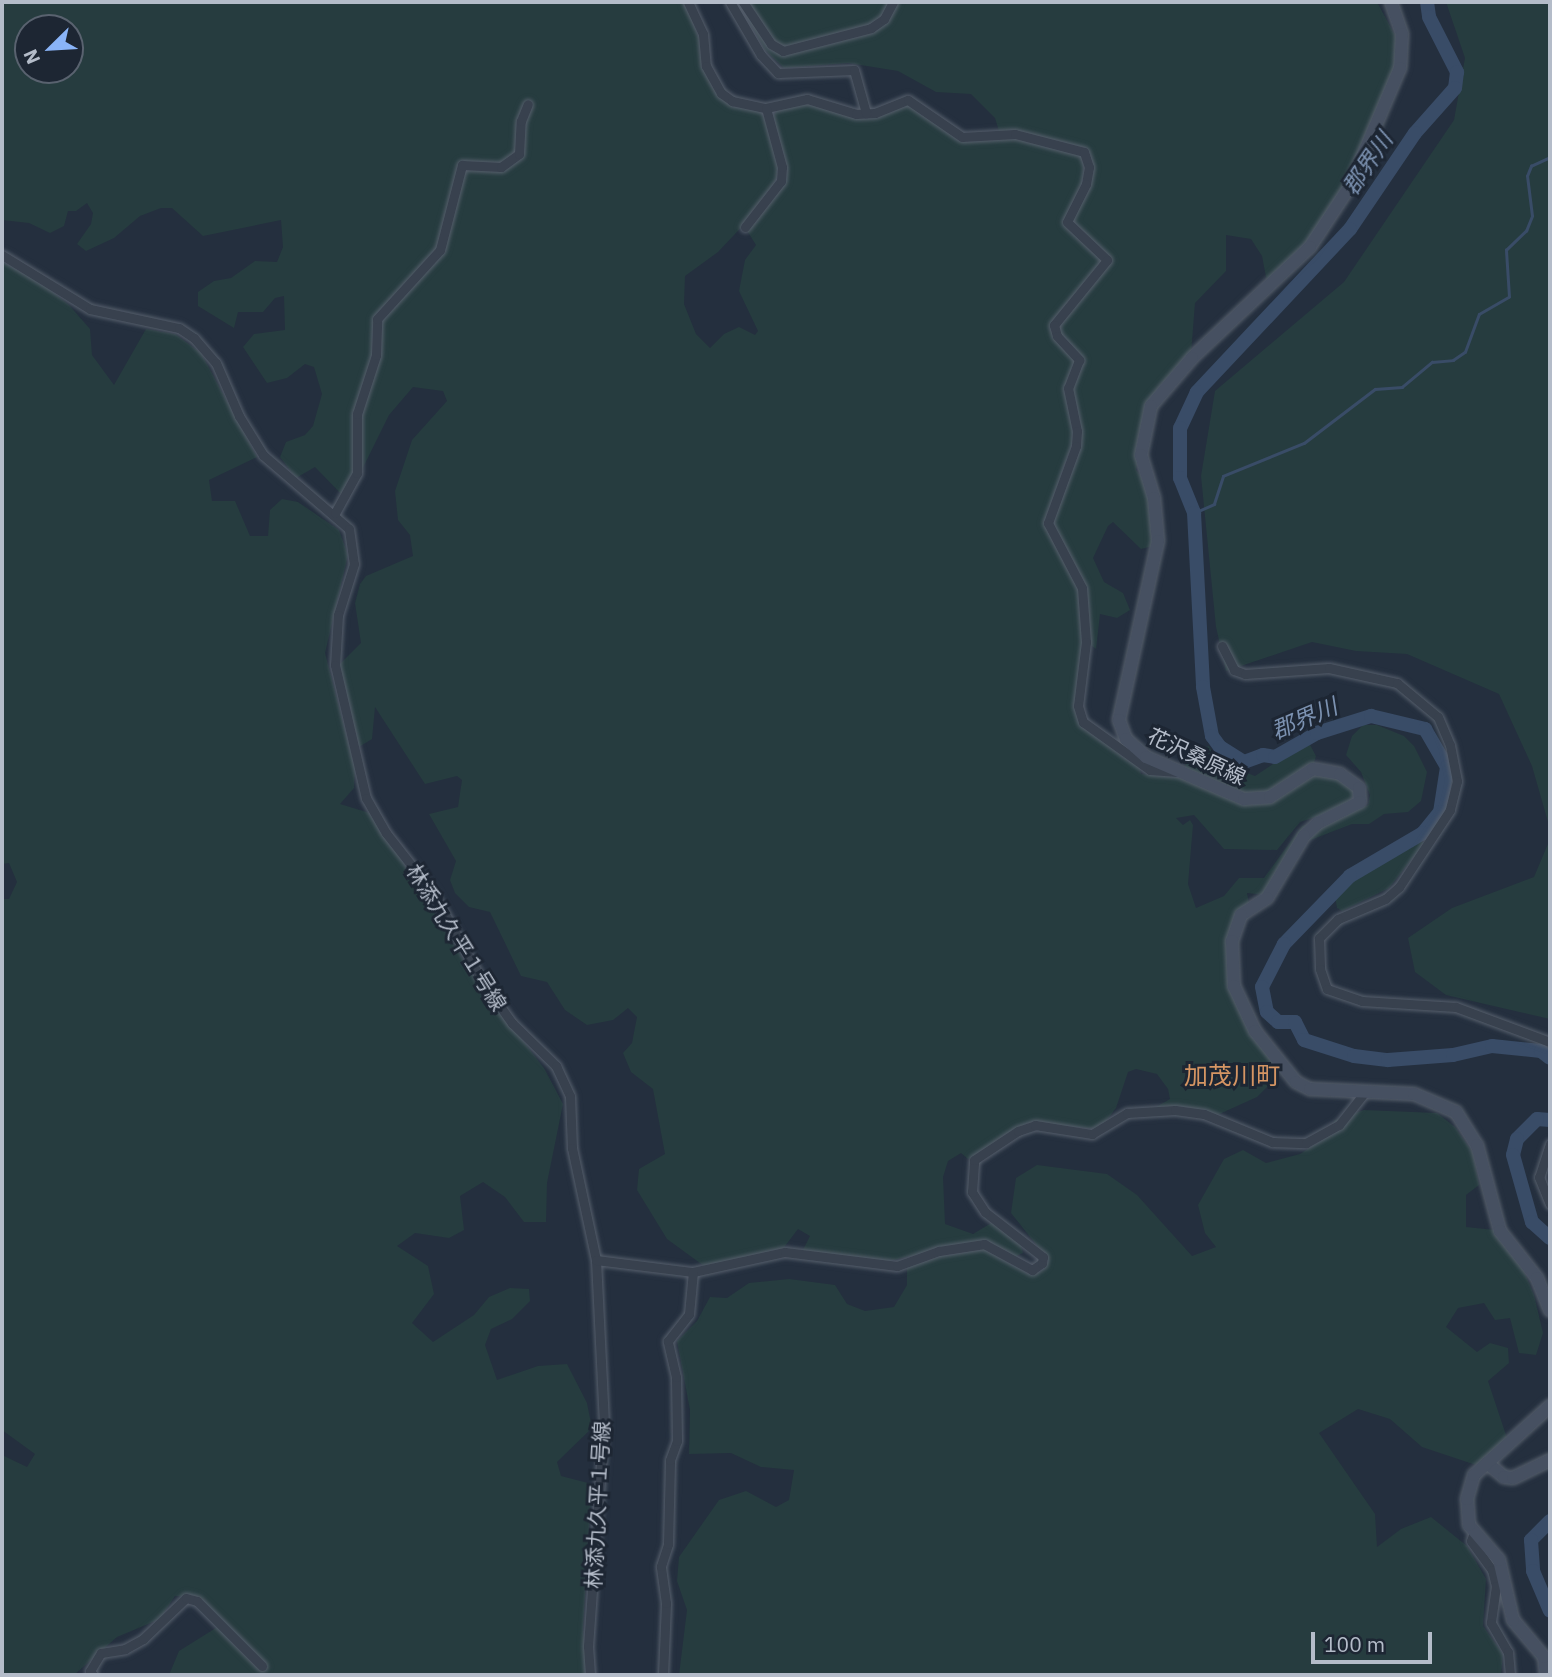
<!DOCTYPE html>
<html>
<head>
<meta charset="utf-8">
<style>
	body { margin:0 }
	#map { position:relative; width:1552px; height:1677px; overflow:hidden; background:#242f3e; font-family:"IBM Plex Sans","Noto Sans JP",sans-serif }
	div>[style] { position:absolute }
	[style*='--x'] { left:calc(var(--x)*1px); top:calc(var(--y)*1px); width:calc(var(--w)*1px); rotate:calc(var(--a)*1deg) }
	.green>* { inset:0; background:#263c3f }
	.stream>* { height:2.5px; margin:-1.25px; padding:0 1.25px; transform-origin:1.25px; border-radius:1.25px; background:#394c67 }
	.river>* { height:14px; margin:-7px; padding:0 7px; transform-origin:7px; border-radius:7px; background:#394c67 }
	.roads { filter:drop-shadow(0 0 2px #565f6c) drop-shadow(0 0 2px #565f6c) }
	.street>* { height:9px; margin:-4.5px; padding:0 4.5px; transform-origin:4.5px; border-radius:4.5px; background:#38414e }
	.secondary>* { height:12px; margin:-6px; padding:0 6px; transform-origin:6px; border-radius:6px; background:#465061 }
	span { translate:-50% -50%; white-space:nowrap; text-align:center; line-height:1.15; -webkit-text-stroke:6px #1d2633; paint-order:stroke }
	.street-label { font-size:21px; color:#b4bcc9 }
	.water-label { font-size:23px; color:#7c92b1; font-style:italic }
	.quarter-label { font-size:24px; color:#d59563 }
	.frame { position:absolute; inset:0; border:4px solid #b4bcc9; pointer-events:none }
	.north { position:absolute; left:14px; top:14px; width:70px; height:70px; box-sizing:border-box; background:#1d2633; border:2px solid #59626f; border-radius:50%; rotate:246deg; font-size:19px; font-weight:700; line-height:28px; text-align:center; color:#b4bcc9 }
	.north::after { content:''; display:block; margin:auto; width:24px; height:32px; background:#8ab4f8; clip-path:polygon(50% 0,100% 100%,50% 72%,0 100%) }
	.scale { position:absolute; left:1311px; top:1632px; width:121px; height:32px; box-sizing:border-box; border:4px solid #b4bcc9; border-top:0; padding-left:9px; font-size:21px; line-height:24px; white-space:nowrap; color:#b4bcc9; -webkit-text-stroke:5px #1d2633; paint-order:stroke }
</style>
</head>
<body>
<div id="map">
	<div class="green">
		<div style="clip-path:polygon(evenodd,3px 2px,686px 2px,717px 91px,731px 103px,761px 108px,780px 169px,768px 199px,718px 252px,685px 276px,684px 304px,696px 334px,710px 348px,724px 334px,739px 327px,755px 335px,758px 331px,739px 291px,745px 260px,756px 245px,746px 229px,771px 202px,783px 179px,771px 119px,778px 109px,805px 101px,844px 114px,869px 116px,906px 102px,961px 139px,1006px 135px,1083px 155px,1084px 183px,1065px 221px,1106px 259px,1053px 323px,1053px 333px,1077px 361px,1066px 386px,1075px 435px,1045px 521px,1080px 589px,1084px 642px,1076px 702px,1079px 718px,1084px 726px,1139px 766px,1141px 774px,1180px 778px,1243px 803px,1271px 801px,1313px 773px,1344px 779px,1354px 793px,1348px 807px,1300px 822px,1277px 850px,1224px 849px,1194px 815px,1176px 818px,1183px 825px,1190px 820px,1193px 825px,1188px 884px,1196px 908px,1224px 896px,1239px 878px,1264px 878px,1302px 826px,1314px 822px,1265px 895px,1247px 893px,1249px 904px,1234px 921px,1228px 946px,1230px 985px,1251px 1033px,1277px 1069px,1270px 1084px,1257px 1097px,1215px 1116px,1193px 1109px,1156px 1107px,1170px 1099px,1168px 1089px,1157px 1074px,1136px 1069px,1128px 1072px,1116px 1108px,1100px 1129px,1027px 1123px,974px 1157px,968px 1159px,961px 1153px,948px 1161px,943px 1177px,945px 1224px,973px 1234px,993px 1222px,1019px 1240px,1023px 1253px,1014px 1257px,980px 1241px,880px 1263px,802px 1252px,810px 1236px,798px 1229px,782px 1250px,722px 1270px,704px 1266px,667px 1239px,637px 1190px,639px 1169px,665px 1154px,653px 1089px,631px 1072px,623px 1053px,632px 1043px,637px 1017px,628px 1008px,613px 1020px,587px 1025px,565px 1010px,547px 982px,521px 976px,490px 912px,469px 907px,455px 893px,450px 880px,456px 861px,429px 814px,458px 807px,462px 780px,457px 776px,425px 784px,375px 707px,372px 739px,357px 748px,347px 712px,339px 665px,361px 643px,355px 603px,360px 584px,366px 576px,413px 556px,410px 535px,398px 520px,395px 491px,412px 440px,447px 401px,443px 391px,413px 387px,389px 415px,347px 500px,315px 467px,296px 478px,280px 457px,286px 442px,305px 435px,313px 426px,322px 394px,314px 367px,305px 364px,287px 378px,267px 383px,243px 347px,254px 334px,285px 330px,284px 296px,275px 298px,263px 312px,238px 312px,234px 328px,198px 306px,198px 292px,214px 281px,231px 278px,255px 261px,277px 262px,283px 247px,281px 220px,203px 236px,172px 208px,161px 208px,140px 216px,114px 238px,86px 251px,77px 244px,91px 224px,93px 213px,87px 203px,76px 211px,68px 211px,64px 226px,50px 233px,29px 223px,2px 220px,3px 2px,28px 28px,70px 28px,70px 70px,28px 70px,28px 28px)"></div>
		<div style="clip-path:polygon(738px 2px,776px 51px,871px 29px,894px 2px,1377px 2px,1397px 39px,1395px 71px,1376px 127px,1322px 225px,1267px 282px,1262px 256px,1251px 239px,1226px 235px,1226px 271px,1195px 303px,1191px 354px,1161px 384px,1149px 404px,1136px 470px,1148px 485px,1153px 546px,1141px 549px,1113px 522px,1108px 526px,1093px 558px,1104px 582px,1123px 593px,1130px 610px,1117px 618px,1100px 614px,1096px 649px,1088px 643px,1079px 571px,1050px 526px,1077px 447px,1070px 393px,1080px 369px,1056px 330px,1061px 318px,1095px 283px,1108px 255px,1070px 225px,1088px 182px,1081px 148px,999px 131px,995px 118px,971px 94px,936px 92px,898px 71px,848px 63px,784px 68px,765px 50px)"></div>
		<div style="clip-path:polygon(745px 2px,891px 2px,879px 22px,778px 49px)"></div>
		<div style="clip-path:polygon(1446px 2px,1550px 2px,1550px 829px,1532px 766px,1499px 694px,1407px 654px,1356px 651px,1312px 642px,1226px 671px,1216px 627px,1201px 476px,1215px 391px,1344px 282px,1454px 120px,1465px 58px)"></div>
		<div style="clip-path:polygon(2px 262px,41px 283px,69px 305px,90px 329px,92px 355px,114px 385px,146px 329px,175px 334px,201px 353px,257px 457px,209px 480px,212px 501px,235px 501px,250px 536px,268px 536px,270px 510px,282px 499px,298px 502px,339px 530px,348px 555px,325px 653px,355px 768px,354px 788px,340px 804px,373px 814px,477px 982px,544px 1068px,563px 1104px,547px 1183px,546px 1222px,524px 1222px,505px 1197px,483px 1182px,460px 1196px,464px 1230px,449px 1238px,415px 1233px,397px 1246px,428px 1266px,434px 1294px,412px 1323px,433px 1342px,474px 1315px,489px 1297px,510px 1288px,529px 1289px,530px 1301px,512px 1319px,491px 1329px,485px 1345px,497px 1380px,538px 1366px,567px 1364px,587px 1403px,592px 1428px,557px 1462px,561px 1476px,592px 1484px,583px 1627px,587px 1675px,169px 1675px,179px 1651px,219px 1626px,194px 1597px,175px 1596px,160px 1619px,117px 1637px,74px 1675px,2px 1675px,2px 1455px,27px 1467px,35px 1454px,2px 1430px,2px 899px,9px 899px,17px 882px,9px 863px,2px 864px)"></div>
		<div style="clip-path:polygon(1363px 725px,1377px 725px,1404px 736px,1414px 746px,1427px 772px,1421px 801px,1408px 812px,1384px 814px,1369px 824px,1352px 824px,1308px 841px,1316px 828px,1368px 805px,1370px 795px,1361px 772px,1346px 755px,1352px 736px)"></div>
		<div style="clip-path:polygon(1308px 741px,1316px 756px,1314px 763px,1273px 791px,1255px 797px,1184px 772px,1189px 751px,1209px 746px,1216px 761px,1255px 776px)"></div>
		<div style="clip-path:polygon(1550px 839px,1550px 1019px,1446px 995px,1415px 972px,1408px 938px,1452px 908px,1534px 877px)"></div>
		<div style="clip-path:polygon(1421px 840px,1424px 844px,1389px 888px,1342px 911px,1337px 908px,1335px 896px,1341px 889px)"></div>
		<div style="clip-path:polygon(1364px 1110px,1437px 1113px,1455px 1127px,1473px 1153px,1479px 1185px,1466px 1195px,1466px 1227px,1495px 1230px,1521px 1264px,1534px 1295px,1543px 1333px,1536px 1355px,1519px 1353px,1510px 1318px,1495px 1320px,1484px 1303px,1458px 1308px,1446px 1327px,1477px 1352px,1490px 1343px,1508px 1348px,1509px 1363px,1488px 1381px,1507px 1438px,1476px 1465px,1422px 1447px,1390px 1419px,1358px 1409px,1319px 1433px,1375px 1514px,1377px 1547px,1401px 1529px,1431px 1517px,1467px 1546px,1486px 1579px,1483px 1626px,1503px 1654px,1501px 1675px,679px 1675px,687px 1610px,677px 1581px,679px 1557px,719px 1500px,746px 1491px,776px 1507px,789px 1500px,794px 1470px,761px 1467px,731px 1453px,689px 1454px,690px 1410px,677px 1341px,697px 1321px,710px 1297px,727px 1298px,749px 1283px,789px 1279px,835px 1285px,847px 1304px,865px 1311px,894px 1307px,907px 1285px,907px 1266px,943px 1252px,982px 1248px,1029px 1274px,1037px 1273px,1044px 1269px,1046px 1257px,1011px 1213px,1016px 1178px,1037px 1165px,1107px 1174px,1137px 1195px,1192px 1256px,1216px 1247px,1205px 1233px,1198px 1205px,1224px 1159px,1243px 1150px,1266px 1163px,1300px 1154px,1322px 1140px,1335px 1120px)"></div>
	</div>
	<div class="stream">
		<div style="--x:1194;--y:513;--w:22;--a:-24"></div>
		<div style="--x:1214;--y:504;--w:29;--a:-72"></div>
		<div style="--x:1223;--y:476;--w:87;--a:-22.2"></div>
		<div style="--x:1304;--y:443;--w:89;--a:-37.3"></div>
		<div style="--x:1375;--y:389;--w:27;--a:-4"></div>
		<div style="--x:1402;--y:387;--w:39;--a:-40"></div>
		<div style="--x:1432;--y:362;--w:21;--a:-5"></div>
		<div style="--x:1453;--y:360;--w:14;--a:-34"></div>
		<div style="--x:1465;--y:352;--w:40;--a:-69.8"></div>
		<div style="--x:1479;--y:314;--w:34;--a:-30"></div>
		<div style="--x:1509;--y:297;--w:47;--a:-93.7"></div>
		<div style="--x:1506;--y:250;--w:28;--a:-44"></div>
		<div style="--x:1526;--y:231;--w:16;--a:-68"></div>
		<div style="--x:1532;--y:216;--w:40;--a:-97.1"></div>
		<div style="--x:1527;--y:176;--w:11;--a:-68"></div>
		<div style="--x:1531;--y:166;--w:21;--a:-25"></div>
	</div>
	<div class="river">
		<div style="--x:1427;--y:2;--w:15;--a:82"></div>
		<div style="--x:1429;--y:17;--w:62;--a:63"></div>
		<div style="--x:1457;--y:72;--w:16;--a:97"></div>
		<div style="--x:1455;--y:88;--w:60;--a:131.6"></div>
		<div style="--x:1415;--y:133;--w:116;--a:124.1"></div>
		<div style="--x:1350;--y:229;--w:224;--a:133.2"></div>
		<div style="--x:1197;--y:392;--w:40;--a:115"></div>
		<div style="--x:1180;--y:428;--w:50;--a:90"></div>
		<div style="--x:1180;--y:478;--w:38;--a:68"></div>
		<div style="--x:1194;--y:513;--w:174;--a:87"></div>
		<div style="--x:1203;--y:687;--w:50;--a:79.6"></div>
		<div style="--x:1212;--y:736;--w:14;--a:54"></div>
		<div style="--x:1220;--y:747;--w:28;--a:32"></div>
		<div style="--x:1244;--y:762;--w:20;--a:-20"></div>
		<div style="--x:1263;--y:755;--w:12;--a:9"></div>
		<div style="--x:1275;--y:757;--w:48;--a:-29.7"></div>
		<div style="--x:1317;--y:733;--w:57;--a:-17.5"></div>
		<div style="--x:1371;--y:716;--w:56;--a:13.5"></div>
		<div style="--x:1425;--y:729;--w:44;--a:59.9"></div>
		<div style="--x:1447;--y:767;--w:46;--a:98.8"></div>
		<div style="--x:1440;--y:812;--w:27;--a:129"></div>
		<div style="--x:1423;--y:833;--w:85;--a:149.5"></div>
		<div style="--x:1350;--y:876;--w:95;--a:134.1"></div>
		<div style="--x:1284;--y:944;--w:48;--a:117.1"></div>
		<div style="--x:1262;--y:987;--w:25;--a:79"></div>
		<div style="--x:1267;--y:1012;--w:15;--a:42"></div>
		<div style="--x:1278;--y:1022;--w:17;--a:0"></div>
		<div style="--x:1295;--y:1022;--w:20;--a:63"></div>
		<div style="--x:1304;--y:1040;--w:52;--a:17.7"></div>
		<div style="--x:1354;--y:1056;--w:34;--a:7"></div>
		<div style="--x:1388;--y:1060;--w:65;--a:-4.4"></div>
		<div style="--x:1453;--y:1055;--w:40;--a:-13"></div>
		<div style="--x:1492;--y:1046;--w:49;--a:5.8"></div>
		<div style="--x:1541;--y:1051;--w:11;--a:38"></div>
		<div style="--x:1550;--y:1120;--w:13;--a:-176"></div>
		<div style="--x:1537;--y:1119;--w:28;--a:135"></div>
		<div style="--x:1517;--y:1139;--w:16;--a:104"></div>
		<div style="--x:1513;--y:1155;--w:70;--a:74.2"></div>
		<div style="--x:1532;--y:1222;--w:24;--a:42"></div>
		<div style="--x:1550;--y:1521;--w:27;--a:135"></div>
		<div style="--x:1531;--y:1540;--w:31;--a:86"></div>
		<div style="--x:1533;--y:1571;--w:43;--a:67"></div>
	</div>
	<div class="roads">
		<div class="street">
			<div style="--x:688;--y:2;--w:35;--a:65"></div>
			<div style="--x:703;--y:34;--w:32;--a:85"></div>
			<div style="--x:706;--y:66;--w:31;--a:61"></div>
			<div style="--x:721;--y:93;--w:14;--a:36"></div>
			<div style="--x:732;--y:101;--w:35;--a:12"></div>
			<div style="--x:766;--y:108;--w:42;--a:-12.4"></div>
			<div style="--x:807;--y:99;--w:51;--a:17"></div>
			<div style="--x:856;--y:114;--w:19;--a:-3"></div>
			<div style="--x:875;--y:113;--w:35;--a:-22"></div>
			<div style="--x:908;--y:100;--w:65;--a:34.4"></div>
			<div style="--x:962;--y:137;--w:53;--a:-3.2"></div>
			<div style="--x:1015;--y:134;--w:71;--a:14.6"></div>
			<div style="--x:1084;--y:152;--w:16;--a:72"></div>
			<div style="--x:1089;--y:167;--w:17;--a:100"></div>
			<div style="--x:1086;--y:184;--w:42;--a:116.6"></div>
			<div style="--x:1067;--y:222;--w:55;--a:43.5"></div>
			<div style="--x:1107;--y:260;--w:84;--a:129.2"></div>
			<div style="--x:1054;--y:325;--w:11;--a:75"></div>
			<div style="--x:1057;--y:336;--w:33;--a:47"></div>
			<div style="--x:1079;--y:360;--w:30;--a:111"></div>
			<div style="--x:1068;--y:388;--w:44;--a:78.2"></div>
			<div style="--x:1077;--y:431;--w:15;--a:94"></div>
			<div style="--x:1076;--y:446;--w:82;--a:110"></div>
			<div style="--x:1048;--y:523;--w:73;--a:62.4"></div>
			<div style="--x:1082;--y:588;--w:54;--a:85.8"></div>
			<div style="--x:1086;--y:642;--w:64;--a:97.1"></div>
			<div style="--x:1078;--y:706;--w:17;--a:73"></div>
			<div style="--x:1083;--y:722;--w:82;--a:35.6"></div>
			<div style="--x:1150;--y:770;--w:28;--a:4"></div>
			<div style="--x:730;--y:2;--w:61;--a:59.7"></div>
			<div style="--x:761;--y:55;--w:25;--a:47"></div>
			<div style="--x:778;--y:73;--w:76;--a:-2.3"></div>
			<div style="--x:854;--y:70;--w:45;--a:74.4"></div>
			<div style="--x:743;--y:2;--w:50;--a:56.3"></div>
			<div style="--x:771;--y:44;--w:14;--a:30"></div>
			<div style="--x:783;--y:51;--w:91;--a:-14.6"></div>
			<div style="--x:871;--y:28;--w:16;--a:-35"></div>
			<div style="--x:884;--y:19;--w:19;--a:-62"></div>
			<div style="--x:745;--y:227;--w:58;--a:-52"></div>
			<div style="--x:781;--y:181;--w:14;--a:-86"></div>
			<div style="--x:782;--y:167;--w:61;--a:-105.2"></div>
			<div style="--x:2;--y:255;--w:103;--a:31.5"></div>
			<div style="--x:90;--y:309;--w:91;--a:12.1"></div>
			<div style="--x:179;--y:328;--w:18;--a:34"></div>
			<div style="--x:194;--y:338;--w:33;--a:49"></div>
			<div style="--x:216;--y:363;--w:58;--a:66.5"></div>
			<div style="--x:239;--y:416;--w:46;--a:58.4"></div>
			<div style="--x:263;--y:455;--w:113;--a:40.7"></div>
			<div style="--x:349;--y:529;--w:35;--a:82"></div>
			<div style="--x:354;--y:564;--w:53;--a:107.4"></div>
			<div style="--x:338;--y:615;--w:50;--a:93.4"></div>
			<div style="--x:335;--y:665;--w:137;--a:76.9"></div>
			<div style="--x:366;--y:798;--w:40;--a:60.3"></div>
			<div style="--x:386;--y:833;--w:76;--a:51.9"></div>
			<div style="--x:433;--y:893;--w:101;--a:60.9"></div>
			<div style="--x:482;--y:981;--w:52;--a:54.5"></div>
			<div style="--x:512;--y:1023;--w:62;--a:44.3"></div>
			<div style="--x:556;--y:1066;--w:33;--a:65"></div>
			<div style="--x:570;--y:1096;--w:52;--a:87.8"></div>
			<div style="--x:572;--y:1148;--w:115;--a:77.9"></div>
			<div style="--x:596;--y:1260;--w:163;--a:87.2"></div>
			<div style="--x:604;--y:1423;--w:224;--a:94.1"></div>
			<div style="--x:588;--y:1646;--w:29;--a:86"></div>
			<div style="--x:335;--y:513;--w:46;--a:-61.2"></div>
			<div style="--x:357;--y:473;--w:59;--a:-90"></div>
			<div style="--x:357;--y:414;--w:62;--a:-72.1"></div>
			<div style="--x:376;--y:355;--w:36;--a:-88"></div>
			<div style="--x:377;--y:319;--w:93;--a:-47.6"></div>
			<div style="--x:440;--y:250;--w:88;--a:-75.5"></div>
			<div style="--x:462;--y:165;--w:39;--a:3"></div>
			<div style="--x:501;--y:167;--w:22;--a:-36"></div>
			<div style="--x:519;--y:154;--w:33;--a:-87"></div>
			<div style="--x:521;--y:121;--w:18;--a:-68"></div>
			<div style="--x:1222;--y:646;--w:27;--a:63"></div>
			<div style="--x:1234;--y:670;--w:12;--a:20"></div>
			<div style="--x:1245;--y:674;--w:84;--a:-4.1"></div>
			<div style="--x:1329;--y:668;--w:70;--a:12.4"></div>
			<div style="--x:1397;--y:683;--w:53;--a:39.7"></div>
			<div style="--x:1438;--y:717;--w:30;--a:67"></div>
			<div style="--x:1450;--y:745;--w:37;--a:79"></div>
			<div style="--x:1457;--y:781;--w:30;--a:104"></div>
			<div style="--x:1450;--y:810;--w:92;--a:123.5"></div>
			<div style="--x:1399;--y:887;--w:18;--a:139"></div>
			<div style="--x:1385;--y:899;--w:51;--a:156.9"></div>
			<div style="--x:1338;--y:919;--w:27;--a:135"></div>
			<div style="--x:1319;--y:938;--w:31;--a:88"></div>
			<div style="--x:1320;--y:969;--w:21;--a:71"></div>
			<div style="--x:1327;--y:989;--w:37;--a:19"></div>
			<div style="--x:1362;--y:1001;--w:94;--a:3.7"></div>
			<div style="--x:1456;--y:1007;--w:100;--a:20.4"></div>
			<div style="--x:1550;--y:1144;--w:35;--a:108"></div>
			<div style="--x:1539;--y:1177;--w:29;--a:68"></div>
			<div style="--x:596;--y:1260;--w:98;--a:7.1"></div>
			<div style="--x:693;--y:1272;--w:94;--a:-12.3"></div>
			<div style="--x:785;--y:1252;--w:113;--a:7.1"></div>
			<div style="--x:897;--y:1266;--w:45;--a:-19.7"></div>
			<div style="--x:939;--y:1251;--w:46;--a:-8.8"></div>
			<div style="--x:984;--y:1244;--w:55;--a:28.4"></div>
			<div style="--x:1032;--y:1270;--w:12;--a:-35"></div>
			<div style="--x:1042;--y:1263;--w:6;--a:-81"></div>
			<div style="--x:1043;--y:1257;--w:73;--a:-142.2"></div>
			<div style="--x:985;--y:1212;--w:24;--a:-123"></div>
			<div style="--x:972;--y:1192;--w:32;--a:-86"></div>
			<div style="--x:974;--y:1160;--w:53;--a:-33.4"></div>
			<div style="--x:1018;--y:1131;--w:18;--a:-19"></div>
			<div style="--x:1035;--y:1125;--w:58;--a:9"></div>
			<div style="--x:1092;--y:1134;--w:41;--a:-31"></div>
			<div style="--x:1127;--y:1113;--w:48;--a:-3.6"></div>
			<div style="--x:1175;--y:1110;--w:29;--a:8"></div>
			<div style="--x:1204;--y:1114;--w:74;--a:22.4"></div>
			<div style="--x:1272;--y:1142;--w:34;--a:2"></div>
			<div style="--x:1306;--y:1143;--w:38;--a:-29"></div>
			<div style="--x:1339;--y:1125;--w:42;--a:-51.8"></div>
			<div style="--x:1474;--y:1532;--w:9;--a:108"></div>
			<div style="--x:1471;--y:1541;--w:36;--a:54"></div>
			<div style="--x:1492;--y:1570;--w:16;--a:76"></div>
			<div style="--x:1496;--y:1586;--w:37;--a:98"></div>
			<div style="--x:1491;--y:1623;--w:34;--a:60"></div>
			<div style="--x:1508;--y:1652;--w:23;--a:85"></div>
			<div style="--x:93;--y:1675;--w:5;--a:-127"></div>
			<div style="--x:90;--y:1671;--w:21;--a:-59"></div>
			<div style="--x:101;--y:1653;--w:24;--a:-9"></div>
			<div style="--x:125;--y:1649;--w:21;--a:-29"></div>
			<div style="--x:143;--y:1639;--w:59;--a:-43.6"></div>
			<div style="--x:186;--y:1598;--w:11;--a:15"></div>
			<div style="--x:197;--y:1601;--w:92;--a:45"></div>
			<div style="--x:663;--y:1675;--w:72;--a:-87.6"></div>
			<div style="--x:666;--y:1603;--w:37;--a:-98"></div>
			<div style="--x:661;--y:1566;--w:23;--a:-72"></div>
			<div style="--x:668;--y:1544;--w:84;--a:-88.6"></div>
			<div style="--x:670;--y:1460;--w:20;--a:-70"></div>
			<div style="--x:677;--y:1441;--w:64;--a:-90.9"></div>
			<div style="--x:676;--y:1377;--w:37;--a:-103"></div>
			<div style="--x:668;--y:1341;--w:34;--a:-52"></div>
			<div style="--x:689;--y:1314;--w:42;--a:-84.6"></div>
		</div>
		<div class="secondary">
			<div style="--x:1391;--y:2;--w:34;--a:71"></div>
			<div style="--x:1402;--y:34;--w:34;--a:93"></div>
			<div style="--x:1400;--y:68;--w:128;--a:113"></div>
			<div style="--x:1350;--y:186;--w:73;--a:123.3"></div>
			<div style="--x:1310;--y:247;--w:162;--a:136.8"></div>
			<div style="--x:1192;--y:358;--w:63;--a:130.5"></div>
			<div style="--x:1151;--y:406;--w:50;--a:101.5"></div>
			<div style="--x:1141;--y:455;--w:45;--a:73.2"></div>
			<div style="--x:1154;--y:498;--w:43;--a:84.7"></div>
			<div style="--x:1158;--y:541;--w:183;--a:102.3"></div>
			<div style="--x:1119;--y:720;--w:20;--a:70"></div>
			<div style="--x:1126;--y:739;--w:27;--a:42"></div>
			<div style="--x:1146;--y:757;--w:107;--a:23.2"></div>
			<div style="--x:1244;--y:799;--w:26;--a:-4"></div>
			<div style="--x:1270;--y:797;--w:51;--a:-33.1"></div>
			<div style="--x:1313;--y:769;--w:27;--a:10"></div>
			<div style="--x:1340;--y:774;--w:24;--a:36"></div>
			<div style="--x:1359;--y:788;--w:14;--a:86"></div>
			<div style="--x:1360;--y:802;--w:47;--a:153.4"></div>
			<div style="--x:1318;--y:823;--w:19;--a:137"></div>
			<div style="--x:1304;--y:836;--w:72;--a:120.8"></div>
			<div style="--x:1267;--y:898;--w:31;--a:147"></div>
			<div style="--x:1241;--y:915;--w:28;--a:109"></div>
			<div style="--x:1232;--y:941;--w:45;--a:87.5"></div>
			<div style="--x:1234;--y:986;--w:50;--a:65"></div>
			<div style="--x:1255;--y:1031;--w:65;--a:51.2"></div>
			<div style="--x:1296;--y:1082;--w:16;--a:27"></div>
			<div style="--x:1310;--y:1089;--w:104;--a:2.8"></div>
			<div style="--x:1414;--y:1094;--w:46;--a:23.2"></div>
			<div style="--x:1456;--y:1112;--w:39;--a:58"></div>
			<div style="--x:1477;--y:1145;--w:89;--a:75"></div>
			<div style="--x:1500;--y:1231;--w:60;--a:51.8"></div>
			<div style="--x:1537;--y:1278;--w:35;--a:68"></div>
			<div style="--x:1487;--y:1463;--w:22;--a:39"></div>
			<div style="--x:1504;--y:1477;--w:9;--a:6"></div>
			<div style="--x:1513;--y:1478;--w:41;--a:-25.9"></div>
			<div style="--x:1546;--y:1675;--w:18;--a:-96"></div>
			<div style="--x:1544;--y:1657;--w:48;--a:-130"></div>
			<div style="--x:1513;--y:1620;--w:62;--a:-103.1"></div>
			<div style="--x:1499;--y:1560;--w:46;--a:-130.6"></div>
			<div style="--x:1469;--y:1525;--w:26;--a:-94"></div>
			<div style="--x:1467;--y:1499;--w:25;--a:-74"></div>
			<div style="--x:1474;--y:1475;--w:103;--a:-42.2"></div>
		</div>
	</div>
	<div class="street-label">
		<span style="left:1197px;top:756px;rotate:25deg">花沢桑原線</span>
		<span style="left:457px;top:937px;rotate:58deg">林添九久平１号線</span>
		<span style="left:597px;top:1505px;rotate:-87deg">林添九久平１号線</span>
	</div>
	<div class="water-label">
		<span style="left:1367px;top:163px;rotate:-56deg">郡界川</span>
		<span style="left:1304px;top:718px;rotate:-23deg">郡界川</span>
	</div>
	<div class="quarter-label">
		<span style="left:1232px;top:1076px">加茂川町</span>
	</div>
	<div class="frame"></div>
	<div class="north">N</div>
	<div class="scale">100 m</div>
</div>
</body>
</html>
